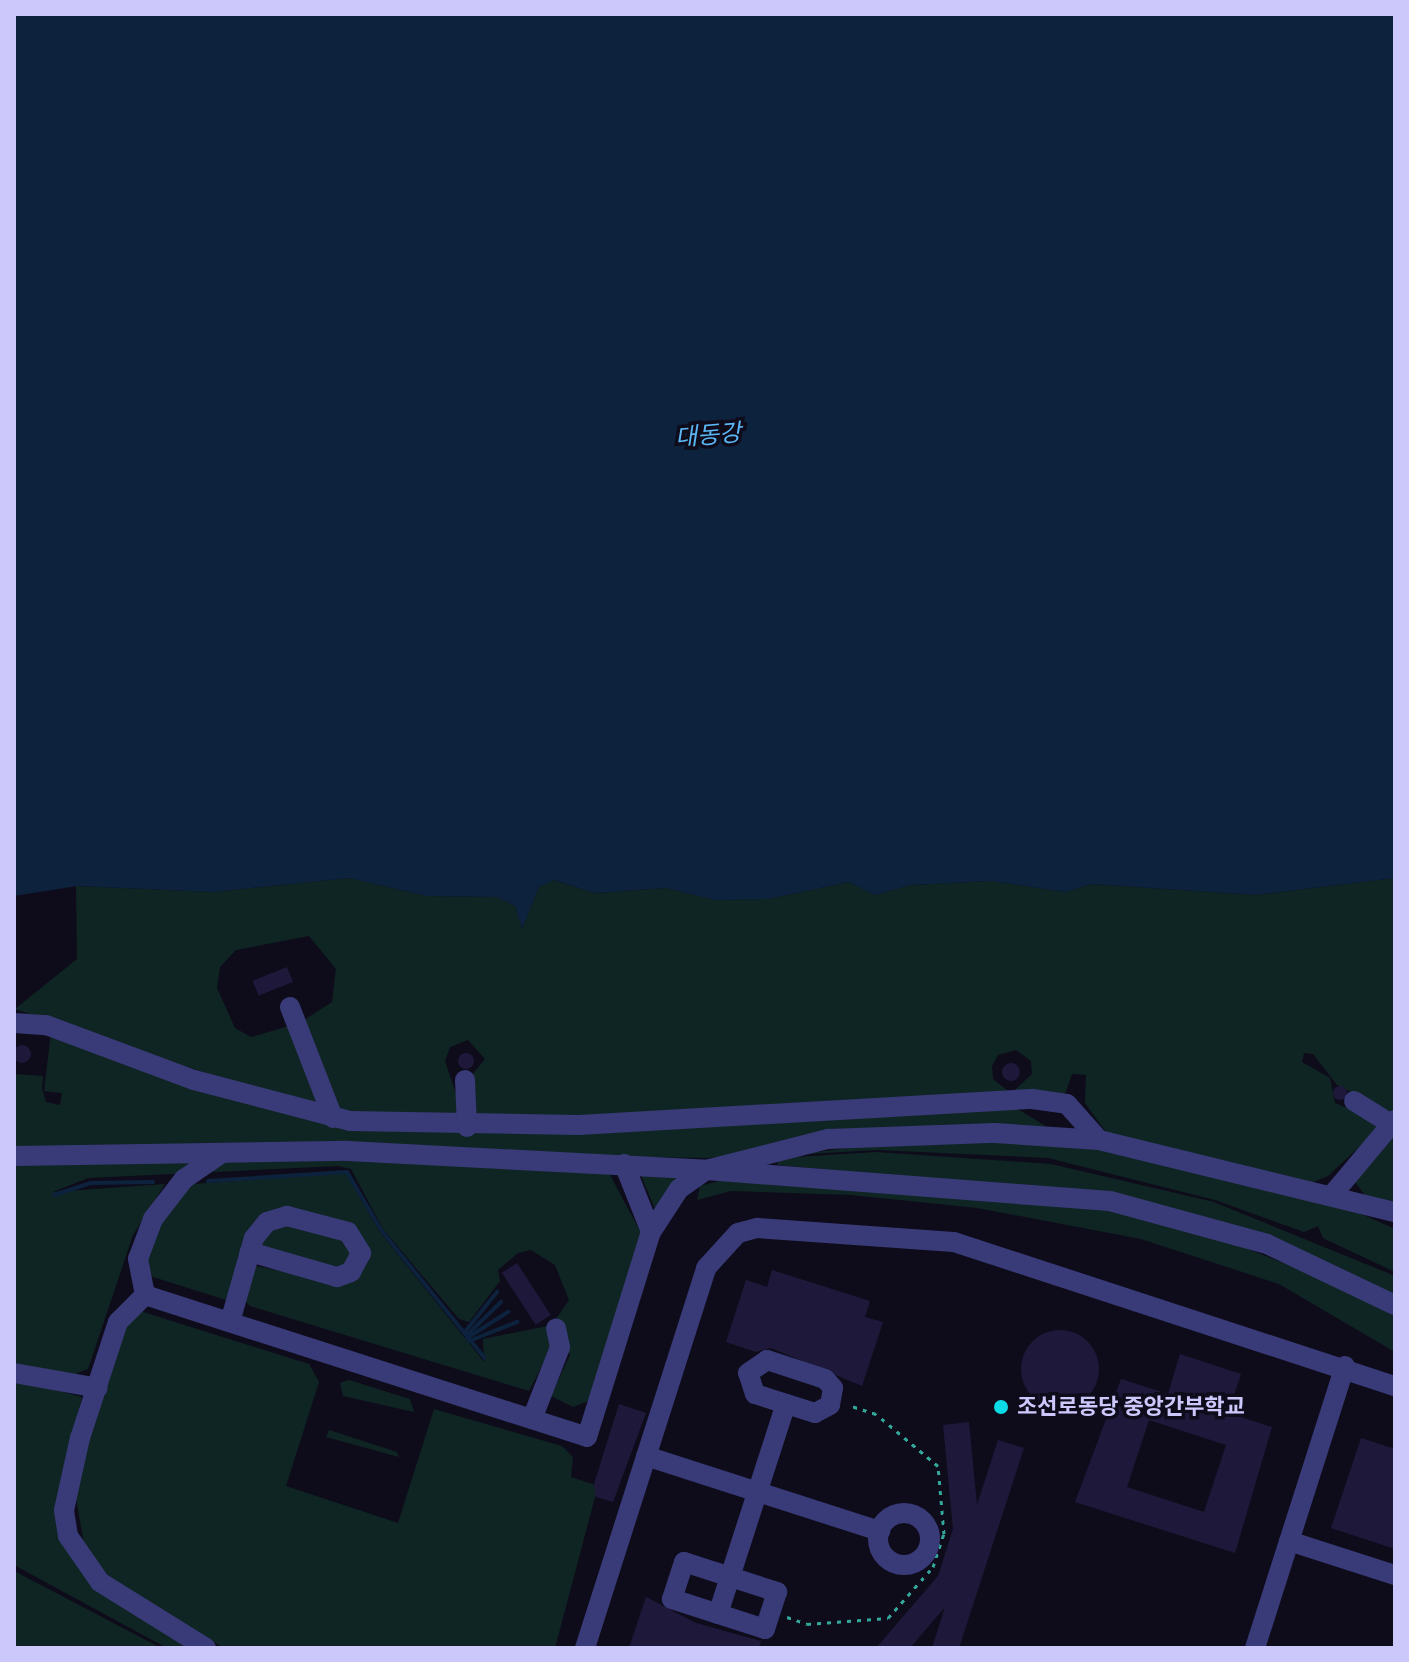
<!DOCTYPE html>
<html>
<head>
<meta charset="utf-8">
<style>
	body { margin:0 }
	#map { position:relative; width:1409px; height:1662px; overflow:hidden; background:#0e0c1b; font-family:"DM Sans","Noto Sans KR",sans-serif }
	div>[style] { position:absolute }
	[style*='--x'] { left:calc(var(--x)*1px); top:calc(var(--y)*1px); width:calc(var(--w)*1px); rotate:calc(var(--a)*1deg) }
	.green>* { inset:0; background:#0f2523 }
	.water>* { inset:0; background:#0d223d }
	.stream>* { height:4px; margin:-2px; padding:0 2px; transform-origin:2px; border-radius:2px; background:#0d223d }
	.building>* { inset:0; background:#1e193b; transform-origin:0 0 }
	.round { border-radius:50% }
	.path>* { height:3px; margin-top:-1.5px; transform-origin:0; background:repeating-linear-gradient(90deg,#32a79a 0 4px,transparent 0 10px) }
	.minor>* { height:20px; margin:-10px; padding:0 10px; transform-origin:10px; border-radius:10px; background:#393a78 }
	.minor>.ring { margin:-10px; padding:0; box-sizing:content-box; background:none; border:20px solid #393a78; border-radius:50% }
	.dots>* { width:22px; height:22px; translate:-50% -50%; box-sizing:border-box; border:4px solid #0e0c1b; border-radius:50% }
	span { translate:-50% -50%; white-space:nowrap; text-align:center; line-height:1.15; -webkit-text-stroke:7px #0e0c1b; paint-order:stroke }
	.poi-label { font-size:22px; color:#ccc8fc; font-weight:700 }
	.left { translate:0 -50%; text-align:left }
	.water-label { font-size:24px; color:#5cb7f7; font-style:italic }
	.frame { position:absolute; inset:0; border:16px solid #ccc8fc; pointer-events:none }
</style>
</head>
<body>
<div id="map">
	<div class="green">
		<div style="clip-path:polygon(349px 878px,427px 896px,497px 897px,515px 906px,522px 929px,539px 887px,553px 880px,594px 893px,666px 888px,715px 900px,768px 899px,849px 882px,875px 895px,911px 885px,991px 881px,1066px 892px,1092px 884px,1256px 895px,1395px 878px,1395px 1114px,1337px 1085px,1313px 1054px,1304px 1053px,1302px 1062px,1330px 1078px,1335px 1103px,1385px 1123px,1328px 1176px,1311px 1183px,1108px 1135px,1085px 1103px,1086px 1075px,1072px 1074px,1064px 1097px,1014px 1091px,1032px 1074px,1031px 1061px,1016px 1050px,998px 1055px,992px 1066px,993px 1079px,1008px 1091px,725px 1112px,469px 1120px,468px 1080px,485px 1059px,468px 1040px,450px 1047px,445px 1061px,465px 1121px,342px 1115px,304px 1020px,332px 1002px,336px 969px,309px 936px,236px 950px,220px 967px,217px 988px,235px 1028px,251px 1037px,289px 1026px,322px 1112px,15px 1009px,77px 959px,76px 886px,213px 892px)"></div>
		<div style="clip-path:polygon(51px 1032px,325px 1123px,1011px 1105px,1047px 1127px,708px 1158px,14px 1149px,14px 1074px,43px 1076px,42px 1089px,46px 1102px,60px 1105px,62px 1093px,44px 1091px)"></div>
		<div style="clip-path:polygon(1395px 1127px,1395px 1206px,1368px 1199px,1355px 1182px)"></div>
		<div style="clip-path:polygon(918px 1140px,1097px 1145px,1350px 1209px,1395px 1229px,1395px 1272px,1323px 1238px,1318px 1226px,1304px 1232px,1215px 1200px,1048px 1158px,877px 1150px,790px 1155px)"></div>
		<div style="clip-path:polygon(876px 1152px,1051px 1164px,1214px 1202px,1395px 1276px,1395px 1299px,1354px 1279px,1067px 1191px,777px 1165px,779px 1158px)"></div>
		<div style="clip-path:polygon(288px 1157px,609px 1173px,641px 1233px,591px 1400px,573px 1407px,551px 1396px,570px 1355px,555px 1320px,569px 1300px,555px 1265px,531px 1250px,518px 1253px,498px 1270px,500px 1281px,469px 1322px,459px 1319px,383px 1229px,351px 1169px,338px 1166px,88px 1178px,53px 1192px,165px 1184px,133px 1235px,88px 1369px,72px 1375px,14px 1366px,14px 1162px)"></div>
		<div style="clip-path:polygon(346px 1173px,379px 1231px,484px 1362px,483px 1339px,548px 1326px,556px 1339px,529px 1391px,250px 1306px,244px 1300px,256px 1266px,330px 1281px,364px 1243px,276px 1214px,226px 1300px,150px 1276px,147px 1258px,161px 1218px,192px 1184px)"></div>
		<div style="clip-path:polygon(640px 1173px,683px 1173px,655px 1209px)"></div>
		<div style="clip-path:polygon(731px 1178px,1111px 1210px,1230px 1242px,1342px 1286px,1395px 1314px,1395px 1352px,1279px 1284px,1141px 1239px,977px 1208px,851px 1195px,731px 1191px,697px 1200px,700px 1186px)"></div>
		<div style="clip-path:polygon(287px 1220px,355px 1245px,342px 1270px,261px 1245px,262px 1232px)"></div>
		<div style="clip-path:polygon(140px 1311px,309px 1364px,319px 1382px,286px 1486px,398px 1523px,434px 1409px,562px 1446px,573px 1457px,571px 1477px,598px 1486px,555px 1648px,224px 1648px,111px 1580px,84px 1544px,74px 1486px,125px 1325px)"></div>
		<div style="clip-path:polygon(14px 1379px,82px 1397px,60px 1483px,73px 1556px,197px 1648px,167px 1648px,14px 1565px)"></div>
		<div style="clip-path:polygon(349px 1380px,410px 1399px,414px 1412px,343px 1396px,340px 1383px)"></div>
		<div style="clip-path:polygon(329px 1430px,397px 1452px,399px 1457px,326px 1437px)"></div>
		<div style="clip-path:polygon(14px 1570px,18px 1573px,161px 1648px,14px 1648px)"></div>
	</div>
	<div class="water">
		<div style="clip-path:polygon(14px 14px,1395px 14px,1395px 878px,1256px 895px,1092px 884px,1066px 892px,991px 881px,911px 885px,875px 895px,849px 882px,768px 899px,715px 900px,666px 888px,594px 893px,554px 880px,539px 887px,522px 929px,515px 906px,497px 897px,427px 896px,349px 878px,213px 892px,77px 886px,14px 896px)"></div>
	</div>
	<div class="stream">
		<div style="--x:208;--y:1181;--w:139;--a:-3.7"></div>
		<div style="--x:347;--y:1172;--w:67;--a:59.6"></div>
		<div style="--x:381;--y:1230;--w:164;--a:51"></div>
		<div style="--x:54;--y:1195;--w:39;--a:-18"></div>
		<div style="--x:91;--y:1183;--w:62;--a:-0.9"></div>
		<div style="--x:464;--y:1333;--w:53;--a:-51.2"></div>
		<div style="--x:468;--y:1334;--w:46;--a:-44.1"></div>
		<div style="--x:467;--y:1338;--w:49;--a:-32.4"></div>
		<div style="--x:469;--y:1341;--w:52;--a:-21.6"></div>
	</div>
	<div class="building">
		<div style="left:287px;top:967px;width:16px;height:37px;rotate:68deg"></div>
		<div class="round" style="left:13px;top:1045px;width:18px;height:18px"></div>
		<div class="round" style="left:458px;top:1053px;width:16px;height:16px"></div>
		<div class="round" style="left:1002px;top:1063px;width:18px;height:18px"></div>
		<div class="round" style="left:1333px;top:1086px;width:14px;height:14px"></div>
		<div style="left:517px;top:1263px;width:62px;height:18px;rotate:57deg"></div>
		<div style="clip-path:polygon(772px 1270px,870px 1301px,865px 1317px,883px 1322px,862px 1386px,771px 1348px,756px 1352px,726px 1342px,746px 1280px,767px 1287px)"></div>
		<div class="round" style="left:1021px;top:1330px;width:78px;height:78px"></div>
		<div style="clip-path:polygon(evenodd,1180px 1354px,1241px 1374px,1228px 1413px,1272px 1427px,1235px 1553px,1075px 1502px,1121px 1379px,1168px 1394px,1180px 1354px,1149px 1420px,1226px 1445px,1204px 1512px,1127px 1487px,1149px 1420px)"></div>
		<div style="clip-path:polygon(619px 1404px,646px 1413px,613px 1502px,596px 1497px,594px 1484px)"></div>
		<div style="clip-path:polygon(969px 1422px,977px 1505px,998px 1440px,1024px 1448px,959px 1648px,932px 1648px,945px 1607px,910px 1648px,876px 1648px,938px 1576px,953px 1529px,943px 1425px)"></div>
		<div style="clip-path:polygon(1361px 1438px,1395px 1449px,1395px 1549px,1331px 1528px)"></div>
		<div style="clip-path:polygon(646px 1597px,696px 1623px,761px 1641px,759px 1648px,629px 1648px)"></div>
	</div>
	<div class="path">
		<div style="--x:787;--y:1617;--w:21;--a:19"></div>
		<div style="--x:807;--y:1624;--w:81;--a:-4.2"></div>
		<div style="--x:888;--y:1618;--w:68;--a:-48.6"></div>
		<div style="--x:933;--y:1567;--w:35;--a:-72"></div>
		<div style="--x:944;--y:1534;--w:68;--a:-95"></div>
		<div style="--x:938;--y:1466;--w:81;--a:-140"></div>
		<div style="--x:876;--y:1414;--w:29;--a:-162"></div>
	</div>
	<div class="minor">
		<div style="--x:290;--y:1007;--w:119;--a:68.8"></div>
		<div style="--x:14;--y:1023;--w:32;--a:4"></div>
		<div style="--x:46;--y:1025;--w:158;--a:20.4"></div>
		<div style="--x:194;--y:1080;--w:161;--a:14.7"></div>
		<div style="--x:350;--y:1121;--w:229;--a:1"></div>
		<div style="--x:579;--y:1125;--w:454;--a:-3.3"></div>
		<div style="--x:1032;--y:1099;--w:35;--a:8"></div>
		<div style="--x:1067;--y:1104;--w:48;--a:48.4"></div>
		<div style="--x:465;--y:1080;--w:47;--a:87.6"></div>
		<div style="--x:1354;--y:1101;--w:44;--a:31.9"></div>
		<div style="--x:14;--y:1156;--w:334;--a:-0.9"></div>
		<div style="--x:348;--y:1151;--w:359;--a:3"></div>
		<div style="--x:706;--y:1170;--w:126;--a:-14.3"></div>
		<div style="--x:828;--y:1139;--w:167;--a:-2.1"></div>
		<div style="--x:995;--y:1133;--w:104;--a:3.9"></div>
		<div style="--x:1099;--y:1140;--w:305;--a:13.7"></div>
		<div style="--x:624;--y:1164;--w:73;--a:68.3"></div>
		<div style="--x:1332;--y:1195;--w:98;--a:-50"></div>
		<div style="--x:145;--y:1295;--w:37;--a:-101"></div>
		<div style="--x:138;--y:1259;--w:43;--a:-69.4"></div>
		<div style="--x:153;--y:1219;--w:51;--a:-52.2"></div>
		<div style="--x:184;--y:1179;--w:46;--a:-34.4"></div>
		<div style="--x:230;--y:1322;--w:87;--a:-74.1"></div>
		<div style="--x:254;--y:1238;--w:21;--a:-51"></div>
		<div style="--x:267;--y:1222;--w:21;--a:-17"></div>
		<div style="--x:287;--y:1216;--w:63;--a:14.7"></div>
		<div style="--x:348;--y:1232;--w:25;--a:58"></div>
		<div style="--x:361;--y:1253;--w:21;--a:118"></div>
		<div style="--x:351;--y:1272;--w:15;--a:160"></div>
		<div style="--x:337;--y:1277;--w:91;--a:-164"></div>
		<div style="--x:767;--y:1360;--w:61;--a:18.1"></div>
		<div style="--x:825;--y:1379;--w:12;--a:48"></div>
		<div style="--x:833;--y:1388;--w:17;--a:100"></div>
		<div style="--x:830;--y:1405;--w:17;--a:152"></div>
		<div style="--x:815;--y:1413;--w:63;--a:-162.4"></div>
		<div style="--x:755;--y:1394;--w:22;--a:-108"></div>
		<div style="--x:748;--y:1373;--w:23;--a:-34"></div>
		<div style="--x:14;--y:1373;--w:85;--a:10.1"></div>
		<div style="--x:532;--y:1419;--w:77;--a:-68.7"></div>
		<div style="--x:560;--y:1347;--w:19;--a:-102"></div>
		<div style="--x:646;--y:1456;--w:246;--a:17.8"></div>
		<div class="ring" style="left:878px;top:1513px;width:32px;height:32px"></div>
		<div style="--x:1289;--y:1541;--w:111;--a:17.8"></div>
		<div style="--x:684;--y:1562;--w:98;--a:17.9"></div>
		<div style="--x:777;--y:1592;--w:39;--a:108"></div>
		<div style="--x:765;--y:1629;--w:98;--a:-162.1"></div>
		<div style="--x:672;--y:1599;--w:39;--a:-72"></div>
		<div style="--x:718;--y:1614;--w:221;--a:-72.1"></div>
		<div style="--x:206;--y:1648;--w:125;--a:-148.1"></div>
		<div style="--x:100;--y:1582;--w:56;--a:-124.8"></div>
		<div style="--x:68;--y:1536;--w:26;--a:-99"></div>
		<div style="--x:64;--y:1510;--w:74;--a:-77.5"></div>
		<div style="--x:80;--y:1438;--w:122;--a:-71.9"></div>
		<div style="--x:118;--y:1322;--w:38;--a:-45"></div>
		<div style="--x:145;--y:1295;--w:464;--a:17.8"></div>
		<div style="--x:587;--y:1437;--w:215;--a:-72.7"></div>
		<div style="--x:651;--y:1232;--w:51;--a:-56.9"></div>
		<div style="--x:679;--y:1189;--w:33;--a:-35"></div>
		<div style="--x:706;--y:1170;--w:405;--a:4.4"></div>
		<div style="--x:1110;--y:1201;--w:163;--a:15.3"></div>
		<div style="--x:1267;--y:1244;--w:142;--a:25.5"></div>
		<div style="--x:585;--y:1648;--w:399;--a:-72.3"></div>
		<div style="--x:706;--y:1268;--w:47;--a:-47.6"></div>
		<div style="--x:738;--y:1233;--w:20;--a:-15"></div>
		<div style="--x:757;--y:1228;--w:197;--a:4.1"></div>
		<div style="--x:954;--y:1242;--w:464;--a:18.1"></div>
		<div style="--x:1255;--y:1648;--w:296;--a:-72.3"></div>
	</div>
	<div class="dots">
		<div style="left:1001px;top:1407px;background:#0bdbe6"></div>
	</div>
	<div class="poi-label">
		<span class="left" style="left:1017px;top:1407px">조선로동당 중앙간부학교</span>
	</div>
	<div class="water-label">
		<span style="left:708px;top:435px;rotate:-5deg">대동강</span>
	</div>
	<div class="frame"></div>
</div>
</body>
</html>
